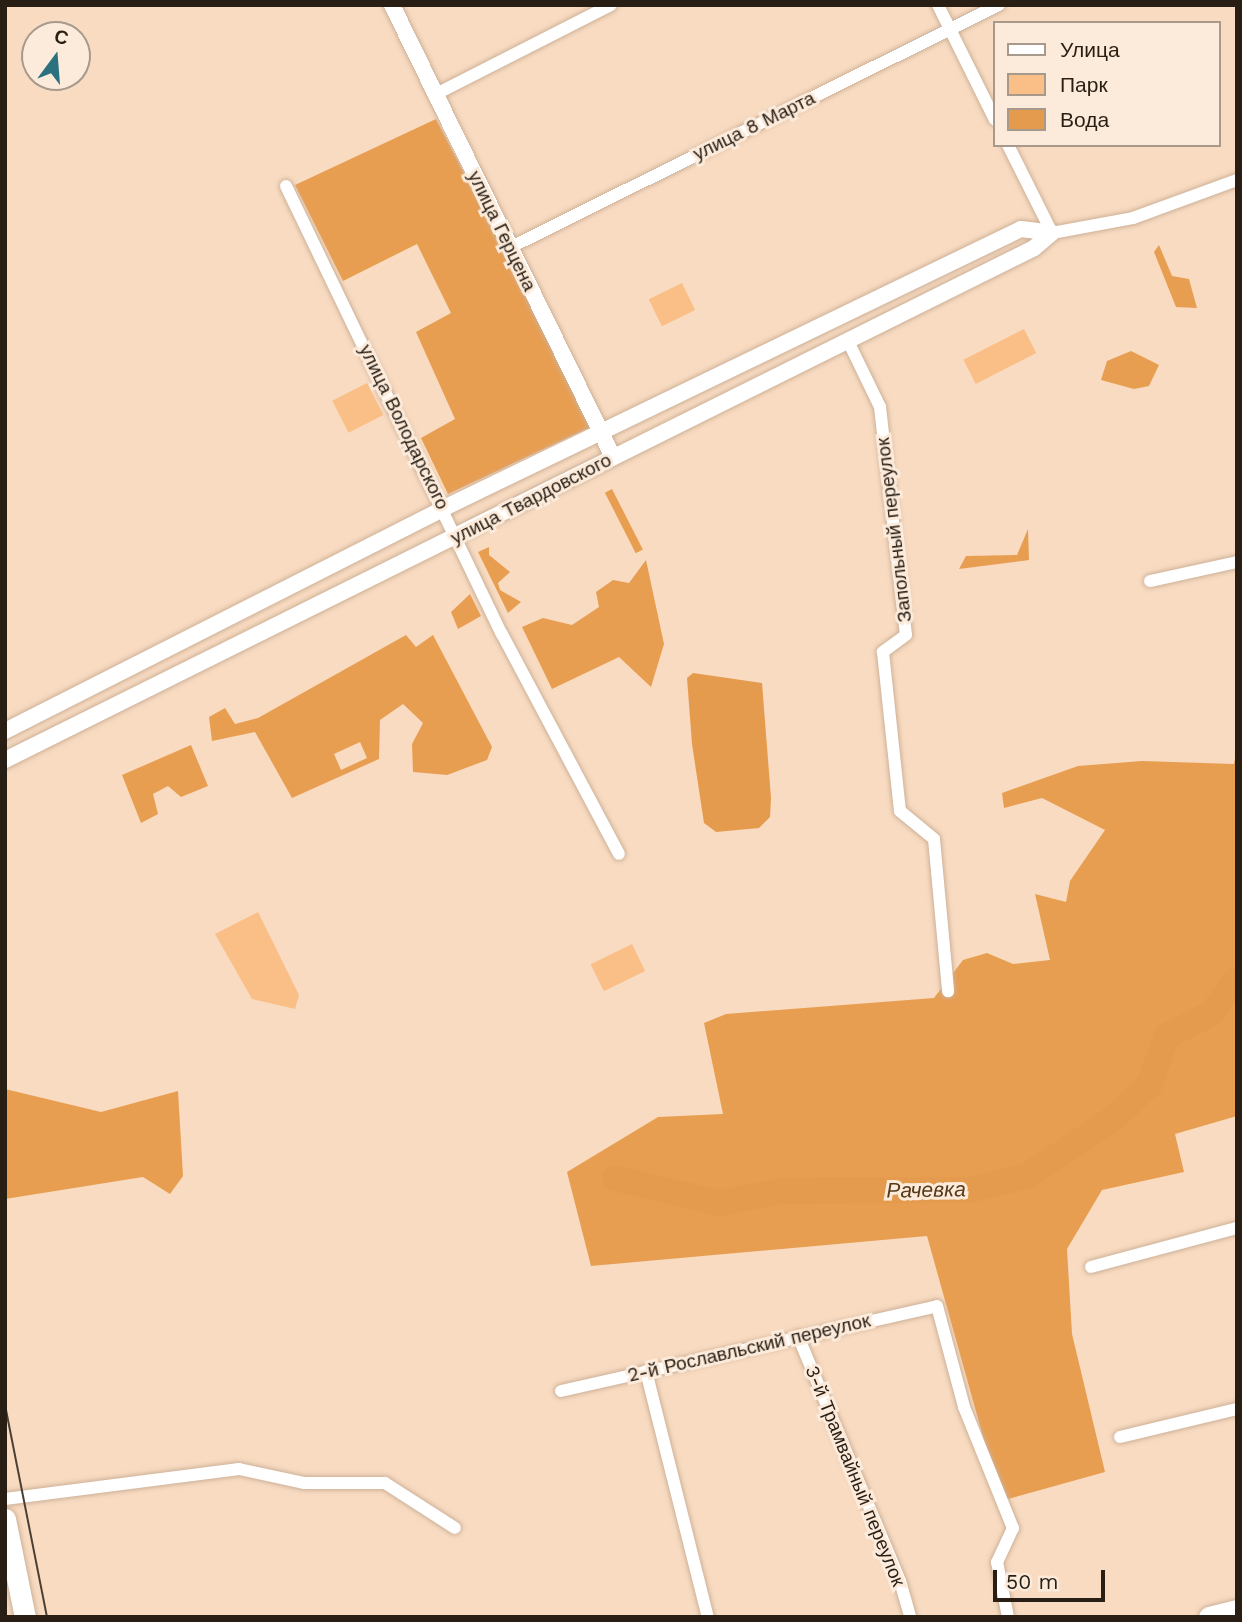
<!DOCTYPE html>
<html>
<head>
<meta charset="utf-8">
<style>
	body { margin:0 }
	#map { position:relative; width:1242px; height:1622px; overflow:hidden; background:#f8dbc1; font-family:"Work Sans",sans-serif }
	div>[style] { position:absolute }
	[style*='--x'] { left:calc(var(--x)*1px); top:calc(var(--y)*1px); width:calc(var(--w)*1px); rotate:calc(var(--a)*1deg) }
	.green>* { inset:0; background:#fabf87; transform-origin:0 0 }
	.forest>* { inset:0; background:#e89e51; transform-origin:0 0 }
	.water>* { inset:0; background:#e59b4e }
	.river>* { height:26px; margin:-13px; padding:0 13px; transform-origin:13px; border-radius:13px; background:#e59b4e }
	.roads { filter:drop-shadow(0 0 2px #cdb198) drop-shadow(0 0 2px #cdb198) }
	.minor>* { height:12px; margin:-6px; padding:0 6px; transform-origin:6px; border-radius:6px; background:#fff }
	.tertiary>* { height:16px; margin:-8px; padding:0 8px; transform-origin:8px; border-radius:8px; background:#fff }
	.primary>* { height:21px; margin:-10.5px; padding:0 10.5px; transform-origin:10.5px; border-radius:10.5px; background:#fff }
	.tram>* { height:2px; margin:-1px; padding:0 1px; transform-origin:1px; border-radius:1px; background:#4c3e32 }
	span { translate:-50% -50%; white-space:nowrap; text-align:center; line-height:1.15; -webkit-text-stroke:6px #fcebdb; paint-order:stroke }
	.street-label { font-size:19px; color:#281e14 }
	.water-label { font-size:21px; color:#573919; font-style:italic }
	.frame { position:absolute; inset:0; border:7px solid #281e14; pointer-events:none }
	.legend { position:absolute; left:993px; top:21px; width:228px; height:126px; box-sizing:border-box; background:#fcebdb; border:2px solid #a7998b; margin:0; padding:9px 12px; list-style:none; font-size:21px; color:#281e14 }
	.legend li { display:flex; align-items:center; gap:14px; height:35px }
	.legend b { width:35px; border:2px solid #a7998b }
	.north { position:absolute; left:21px; top:21px; width:70px; height:70px; box-sizing:border-box; background:#fcebdb; border:2px solid #a7998b; border-radius:50%; rotate:16deg; font-size:19px; font-weight:700; line-height:28px; text-align:center; color:#281e14 }
	.north::after { content:''; display:block; margin:auto; width:24px; height:32px; background:#2c7180; clip-path:polygon(50% 0,100% 100%,50% 72%,0 100%) }
	.scale { position:absolute; left:993px; top:1570px; width:112px; height:32px; box-sizing:border-box; border:4px solid #281e14; border-top:0; padding-left:9px; font-size:21px; line-height:24px; white-space:nowrap; color:#281e14; -webkit-text-stroke:5px #fcebdb; paint-order:stroke }
</style>
</head>
<body>
<div id="map">
	<div class="green">
		<div style="left:682px;top:283px;width:30px;height:37px;rotate:64deg"></div>
		<div style="left:1024px;top:329px;width:27px;height:68px;rotate:63deg"></div>
		<div style="left:367px;top:383px;width:36px;height:39px;rotate:63deg"></div>
		<div style="clip-path:polygon(258px 912px,299px 995px,295px 1009px,252px 999px,215px 934px)"></div>
		<div style="left:632px;top:944px;width:30px;height:46px;rotate:64deg"></div>
	</div>
	<div class="forest">
		<div style="clip-path:polygon(436px 119px,595px 425px,448px 494px,421px 438px,455px 419px,416px 332px,451px 313px,417px 244px,343px 281px,295px 185px)"></div>
		<div style="clip-path:polygon(1159px 245px,1172px 276px,1189px 279px,1197px 308px,1176px 307px,1154px 252px)"></div>
		<div style="clip-path:polygon(1131px 351px,1159px 365px,1149px 386px,1134px 389px,1101px 380px,1107px 361px)"></div>
		<div style="left:612px;top:489px;width:68px;height:8px;rotate:63deg"></div>
		<div style="clip-path:polygon(1028px 529px,1029px 560px,959px 569px,966px 556px,1017px 555px)"></div>
		<div style="clip-path:polygon(489px 547px,489px 555px,510px 572px,498px 583px,500px 590px,521px 602px,508px 613px,478px 552px)"></div>
		<div style="clip-path:polygon(646px 560px,664px 644px,651px 687px,619px 657px,552px 689px,522px 627px,543px 618px,572px 625px,599px 607px,596px 592px,613px 580px,629px 583px)"></div>
		<div style="clip-path:polygon(470px 594px,481px 616px,458px 629px,451px 612px)"></div>
		<div style="clip-path:polygon(evenodd,406px 635px,416px 647px,433px 635px,492px 747px,487px 760px,447px 775px,413px 772px,412px 744px,423px 723px,403px 704px,380px 720px,379px 759px,292px 798px,255px 732px,212px 741px,209px 717px,225px 708px,235px 724px,258px 718px,406px 635px,360px 742px,367px 758px,341px 770px,334px 754px,360px 742px)"></div>
		<div style="clip-path:polygon(191px 745px,208px 786px,181px 797px,168px 786px,153px 794px,158px 814px,141px 823px,122px 775px)"></div>
		<div style="clip-path:polygon(1237px 747px,1237px 1116px,1175px 1134px,1184px 1172px,1102px 1190px,1067px 1249px,1072px 1334px,1105px 1472px,1001px 1501px,927px 1236px,591px 1266px,567px 1172px,658px 1117px,723px 1114px,704px 1023px,726px 1014px,934px 998px,963px 960px,987px 953px,1013px 964px,1050px 960px,1035px 894px,1066px 902px,1070px 881px,1105px 830px,1042px 798px,1004px 808px,1002px 793px,1078px 766px,1142px 761px,1234px 764px)"></div>
		<div style="clip-path:polygon(5px 1089px,101px 1112px,178px 1091px,183px 1176px,170px 1194px,143px 1177px,5px 1199px)"></div>
	</div>
	<div class="water">
		<div style="clip-path:polygon(693px 673px,762px 683px,771px 798px,770px 817px,759px 828px,716px 832px,704px 823px,692px 744px,687px 678px)"></div>
	</div>
	<div class="river">
		<div style="--x:615;--y:1178;--w:107;--a:13.5"></div>
		<div style="--x:719;--y:1203;--w:63;--a:-11"></div>
		<div style="--x:781;--y:1191;--w:189;--a:-0.3"></div>
		<div style="--x:970;--y:1190;--w:59;--a:-13.8"></div>
		<div style="--x:1027;--y:1176;--w:103;--a:-33.5"></div>
		<div style="--x:1113;--y:1119;--w:50;--a:-43.4"></div>
		<div style="--x:1149;--y:1085;--w:52;--a:-69.8"></div>
		<div style="--x:1167;--y:1036;--w:51;--a:-27.1"></div>
		<div style="--x:1212;--y:1013;--w:42;--a:-53.7"></div>
	</div>
	<div class="roads">
		<div class="minor">
			<div style="--x:938;--y:5;--w:128;--a:63.6"></div>
			<div style="--x:436;--y:94;--w:196;--a:-27"></div>
			<div style="--x:1008;--y:145;--w:98;--a:63.4"></div>
			<div style="--x:1052;--y:233;--w:82;--a:-10.5"></div>
			<div style="--x:1133;--y:218;--w:111;--a:-20.1"></div>
			<div style="--x:286;--y:186;--w:497;--a:64.3"></div>
			<div style="--x:502;--y:634;--w:249;--a:62"></div>
			<div style="--x:509;--y:248;--w:547;--a:-26.38"></div>
			<div style="--x:848;--y:341;--w:73;--a:64.1"></div>
			<div style="--x:880;--y:407;--w:229;--a:83.5"></div>
			<div style="--x:906;--y:635;--w:29;--a:144"></div>
			<div style="--x:883;--y:652;--w:160;--a:83.9"></div>
			<div style="--x:900;--y:811;--w:44;--a:39.5"></div>
			<div style="--x:934;--y:839;--w:153;--a:84.7"></div>
			<div style="--x:1150;--y:581;--w:89;--a:-12.3"></div>
			<div style="--x:1091;--y:1267;--w:151;--a:-15"></div>
			<div style="--x:798;--y:1336;--w:265;--a:67.4"></div>
			<div style="--x:900;--y:1581;--w:37;--a:74"></div>
			<div style="--x:646;--y:1371;--w:254;--a:75.9"></div>
			<div style="--x:561;--y:1391;--w:385;--a:-12.7"></div>
			<div style="--x:937;--y:1306;--w:105;--a:75"></div>
			<div style="--x:964;--y:1407;--w:131;--a:68"></div>
			<div style="--x:1013;--y:1528;--w:38;--a:115"></div>
			<div style="--x:997;--y:1562;--w:56;--a:78.7"></div>
			<div style="--x:1120;--y:1437;--w:120;--a:-13.5"></div>
			<div style="--x:5;--y:1499;--w:236;--a:-7.3"></div>
			<div style="--x:239;--y:1469;--w:66;--a:12.2"></div>
			<div style="--x:304;--y:1483;--w:81;--a:0"></div>
			<div style="--x:385;--y:1483;--w:83;--a:32.7"></div>
		</div>
		<div class="tertiary">
			<div style="--x:392;--y:5;--w:503;--a:63.94"></div>
			<div style="--x:5;--y:731;--w:492;--a:-26.9"></div>
			<div style="--x:444;--y:508;--w:641;--a:-25.81"></div>
			<div style="--x:1021;--y:229;--w:31;--a:7"></div>
			<div style="--x:5;--y:760;--w:1149;--a:-26.45"></div>
			<div style="--x:1034;--y:248;--w:23;--a:-40"></div>
		</div>
		<div class="primary">
			<div style="--x:5;--y:1519;--w:100;--a:78.5"></div>
			<div style="--x:1209;--y:1617;--w:29;--a:-14"></div>
		</div>
	</div>
	<div class="tram">
		<div style="--x:5;--y:1405;--w:216;--a:78.8"></div>
	</div>
	<div class="street-label">
		<span style="left:754px;top:126px;rotate:-26deg">улица 8 Марта</span>
		<span style="left:502px;top:231px;rotate:64deg">улица Герцена</span>
		<span style="left:404px;top:427px;rotate:64deg">улица Володарского</span>
		<span style="left:531px;top:499px;rotate:-27deg">улица Твардовского</span>
		<span style="left:894px;top:530px;rotate:-97deg">Запольный переулок</span>
		<span style="left:749px;top:1348px;rotate:-13deg">2-й Рославльский переулок</span>
		<span style="left:855px;top:1476px;rotate:68deg">3-й Трамвайный переулок</span>
	</div>
	<div class="water-label">
		<span style="left:926px;top:1190px;rotate:-1deg">Рачевка</span>
	</div>
	<div class="frame"></div>
	<ul class="legend">
	<li><b style="height:9px;background:#fff"></b>Улица</li>
	<li><b style="height:19px;background:#fabf87"></b>Парк</li>
	<li><b style="height:19px;background:#e59b4e"></b>Вода</li>
	</ul>
	<div class="north">С</div>
	<div class="scale">50 m</div>
</div>
</body>
</html>
